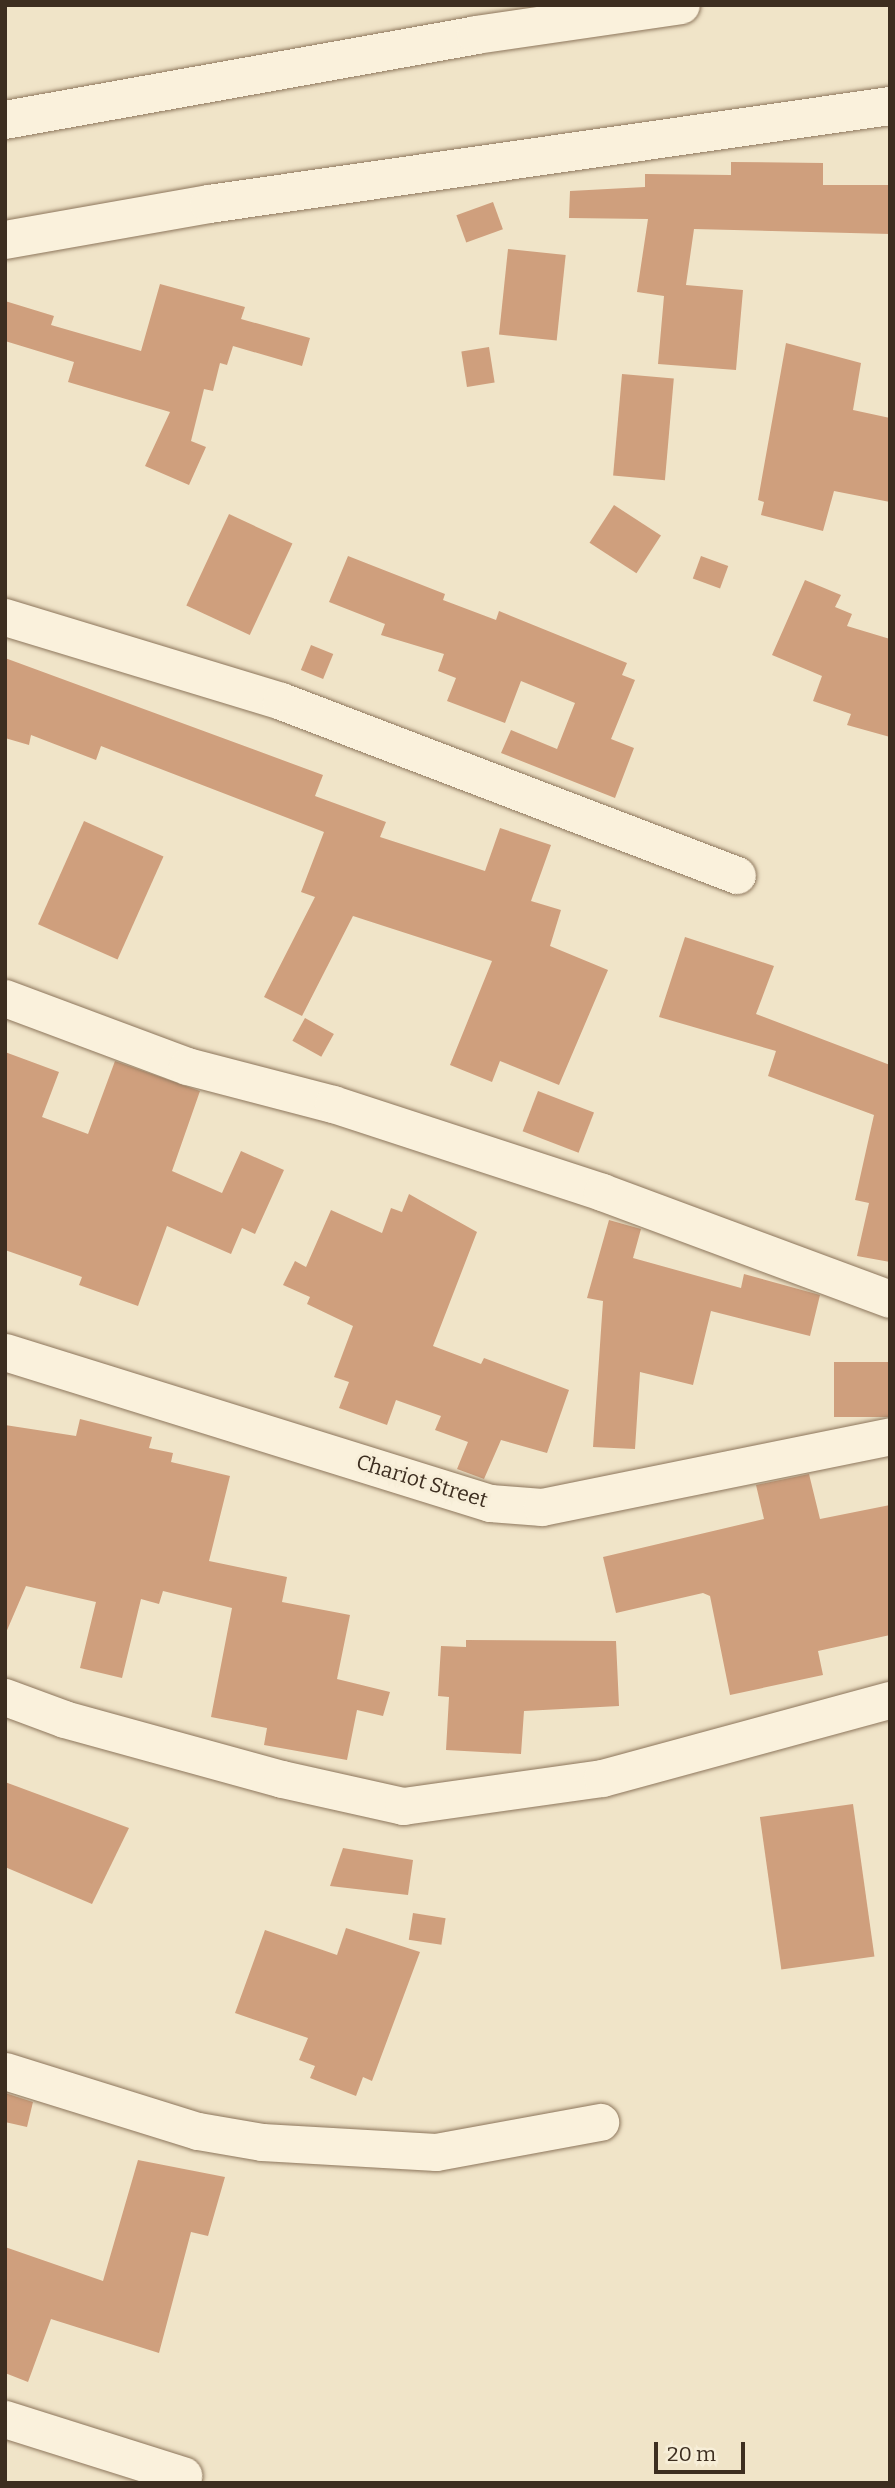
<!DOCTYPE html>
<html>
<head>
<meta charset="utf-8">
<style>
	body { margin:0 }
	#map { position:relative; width:895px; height:2488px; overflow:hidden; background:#f0e4c8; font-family:Bitter,serif }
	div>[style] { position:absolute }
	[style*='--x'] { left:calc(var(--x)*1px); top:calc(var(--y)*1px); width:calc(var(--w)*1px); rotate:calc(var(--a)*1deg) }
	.building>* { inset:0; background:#cf9f7d; transform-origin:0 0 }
	.roads { filter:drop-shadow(0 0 2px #8d765c) drop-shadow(0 0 2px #8d765c) }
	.minor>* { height:37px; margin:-18.5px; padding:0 18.5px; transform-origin:18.5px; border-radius:18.5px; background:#faf1dc }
	.tertiary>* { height:38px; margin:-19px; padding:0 19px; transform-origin:19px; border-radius:19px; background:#faf1dc }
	span { translate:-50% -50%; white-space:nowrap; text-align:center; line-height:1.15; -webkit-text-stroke:6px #f7eed8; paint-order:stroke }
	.street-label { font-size:21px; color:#3d2e20 }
	.frame { position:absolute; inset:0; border:7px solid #3d2e20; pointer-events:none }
	.scale { position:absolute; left:654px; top:2442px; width:91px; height:32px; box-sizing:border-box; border:4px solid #3d2e20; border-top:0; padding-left:9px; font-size:21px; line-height:24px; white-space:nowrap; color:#3d2e20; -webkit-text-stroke:5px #f7eed8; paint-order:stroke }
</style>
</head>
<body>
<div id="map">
	<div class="building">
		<div style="clip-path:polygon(731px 162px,823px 163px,823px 185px,890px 185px,890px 234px,694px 229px,686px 285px,743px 290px,736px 370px,658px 364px,664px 296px,637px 292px,648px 219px,569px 218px,570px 191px,645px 187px,645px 174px,731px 175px)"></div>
		<div style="left:493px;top:202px;width:29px;height:39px;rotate:70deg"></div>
		<div style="left:508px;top:249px;width:58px;height:86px;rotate:6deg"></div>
		<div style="clip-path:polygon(160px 284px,245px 307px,241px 319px,310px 338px,302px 366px,233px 346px,227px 365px,220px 363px,213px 391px,204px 389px,191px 441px,206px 447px,189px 485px,145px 466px,170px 412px,68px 382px,74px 362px,5px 341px,5px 301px,54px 316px,51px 325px,141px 351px)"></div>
		<div style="clip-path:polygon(786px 343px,861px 363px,853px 410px,890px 418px,890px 502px,834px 491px,823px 531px,761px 515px,764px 502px,758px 500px)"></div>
		<div style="left:489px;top:347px;width:36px;height:28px;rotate:81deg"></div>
		<div style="left:622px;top:374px;width:52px;height:102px;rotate:5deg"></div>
		<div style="left:614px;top:505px;width:56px;height:45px;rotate:33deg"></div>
		<div style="left:229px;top:514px;width:70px;height:101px;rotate:25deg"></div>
		<div style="clip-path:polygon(348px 556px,445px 594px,443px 600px,496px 620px,499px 611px,627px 663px,622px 675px,635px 680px,611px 739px,634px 748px,615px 798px,501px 753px,511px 730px,557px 749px,575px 703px,521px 681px,505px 723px,447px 701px,456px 678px,438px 671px,444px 654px,381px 635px,385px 624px,329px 602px)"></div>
		<div style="left:701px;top:556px;width:29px;height:24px;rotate:20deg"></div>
		<div style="clip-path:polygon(805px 580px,841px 595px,835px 607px,852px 614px,847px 626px,890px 639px,890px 737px,847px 725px,851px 714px,813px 701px,822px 676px,772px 655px)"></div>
		<div style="left:311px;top:645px;width:24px;height:27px;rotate:22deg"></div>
		<div style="clip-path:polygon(5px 658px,323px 775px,315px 796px,386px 822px,380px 837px,485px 871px,500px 828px,551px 845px,531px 901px,561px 910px,550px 946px,608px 970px,559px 1085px,500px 1061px,492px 1082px,450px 1065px,492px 961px,353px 916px,302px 1016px,264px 997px,315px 897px,301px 892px,324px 832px,101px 746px,96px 760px,31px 735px,29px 745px,5px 738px)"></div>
		<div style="left:84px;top:821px;width:87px;height:113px;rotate:24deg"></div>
		<div style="clip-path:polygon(685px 937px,774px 966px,756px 1014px,890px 1065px,890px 1262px,857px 1256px,869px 1203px,855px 1200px,874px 1115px,768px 1076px,776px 1051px,659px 1017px)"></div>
		<div style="left:305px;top:1018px;width:33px;height:26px;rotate:29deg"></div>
		<div style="clip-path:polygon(5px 1052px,59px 1072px,42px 1117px,88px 1134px,115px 1061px,200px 1091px,172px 1171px,222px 1193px,241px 1151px,284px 1170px,255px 1234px,242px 1228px,231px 1254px,167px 1226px,138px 1306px,79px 1285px,82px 1277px,5px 1250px)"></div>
		<div style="left:538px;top:1091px;width:60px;height:43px;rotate:21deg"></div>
		<div style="clip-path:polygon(409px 1194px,477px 1232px,433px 1346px,481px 1364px,484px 1358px,569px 1390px,547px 1453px,501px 1440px,484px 1479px,457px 1469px,468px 1442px,435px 1430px,441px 1416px,396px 1400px,387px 1425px,339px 1408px,349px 1382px,334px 1377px,353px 1326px,307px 1304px,310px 1297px,283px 1285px,295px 1261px,306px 1267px,331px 1210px,382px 1233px,391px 1208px,402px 1212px)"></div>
		<div style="clip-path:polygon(609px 1220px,641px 1229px,633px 1258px,741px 1288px,744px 1274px,820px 1295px,810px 1336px,711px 1311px,693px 1385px,640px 1372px,635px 1449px,593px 1447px,603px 1301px,587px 1298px)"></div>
		<div style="left:834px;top:1362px;width:56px;height:55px"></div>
		<div style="clip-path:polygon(80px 1419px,152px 1437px,149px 1448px,173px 1453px,171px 1462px,230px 1476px,209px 1561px,287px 1577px,282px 1602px,350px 1615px,337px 1679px,390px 1692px,383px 1716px,357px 1710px,347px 1760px,264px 1745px,267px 1728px,211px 1717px,232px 1608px,163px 1591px,159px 1604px,141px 1599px,122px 1678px,80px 1668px,96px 1602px,26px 1586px,5px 1635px,5px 1425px,76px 1436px)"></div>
		<div style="clip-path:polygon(809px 1474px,820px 1519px,890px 1505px,890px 1635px,818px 1651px,823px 1675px,730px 1695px,710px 1596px,703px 1593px,616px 1613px,603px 1557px,764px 1519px,756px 1485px)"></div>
		<div style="clip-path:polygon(466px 1640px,616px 1641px,619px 1706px,524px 1711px,521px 1754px,446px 1750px,449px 1697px,438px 1696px,441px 1646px,466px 1647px)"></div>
		<div style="clip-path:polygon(5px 1782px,129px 1828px,92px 1904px,5px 1867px)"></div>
		<div style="left:853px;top:1804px;width:154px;height:94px;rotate:82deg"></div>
		<div style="clip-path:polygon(343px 1848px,413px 1860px,408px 1895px,330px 1886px)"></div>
		<div style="left:413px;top:1913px;width:33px;height:27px;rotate:9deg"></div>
		<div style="clip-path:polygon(346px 1928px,420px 1952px,372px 2081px,363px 2077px,356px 2096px,310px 2078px,315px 2066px,299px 2060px,308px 2038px,235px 2013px,265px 1930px,337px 1955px)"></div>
		<div style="clip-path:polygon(5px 2093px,33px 2102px,27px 2127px,5px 2122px)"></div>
		<div style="clip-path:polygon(138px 2160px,225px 2177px,208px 2236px,191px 2232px,159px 2353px,51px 2319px,28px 2382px,5px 2373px,5px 2247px,103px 2281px)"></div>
	</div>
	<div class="roads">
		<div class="minor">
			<div style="--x:5;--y:617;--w:288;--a:16.9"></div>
			<div style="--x:281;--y:701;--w:488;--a:20.9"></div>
			<div style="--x:5;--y:998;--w:194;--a:20.5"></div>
			<div style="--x:187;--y:1066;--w:151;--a:14.6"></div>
			<div style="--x:333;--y:1104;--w:283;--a:18.1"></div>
			<div style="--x:602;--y:1192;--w:307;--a:20.4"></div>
			<div style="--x:5;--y:1352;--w:508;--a:17.29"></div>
			<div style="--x:490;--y:1503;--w:52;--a:4.4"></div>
			<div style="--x:542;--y:1507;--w:355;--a:-11.5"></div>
			<div style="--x:5;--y:1697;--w:63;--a:20.4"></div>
			<div style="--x:64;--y:1719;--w:226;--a:15.4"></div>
			<div style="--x:282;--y:1779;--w:124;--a:12.6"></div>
			<div style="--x:403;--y:1806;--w:201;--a:-8"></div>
			<div style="--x:602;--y:1778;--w:298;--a:-15.2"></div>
			<div style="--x:5;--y:2071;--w:202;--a:17.3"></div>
			<div style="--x:198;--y:2131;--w:65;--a:9.8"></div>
			<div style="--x:262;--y:2142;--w:174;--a:3.3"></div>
			<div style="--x:436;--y:2152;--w:167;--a:-10.4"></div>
			<div style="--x:5;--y:2419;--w:187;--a:17.5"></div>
		</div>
		<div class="tertiary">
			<div style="--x:5;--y:120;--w:479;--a:-10.2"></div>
			<div style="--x:476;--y:35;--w:207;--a:-8.3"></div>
			<div style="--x:5;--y:240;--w:207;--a:-10"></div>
			<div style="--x:209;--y:204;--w:688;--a:-8.19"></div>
		</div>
	</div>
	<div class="street-label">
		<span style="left:422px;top:1481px;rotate:17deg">Chariot Street</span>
	</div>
	<div class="frame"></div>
	<div class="scale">20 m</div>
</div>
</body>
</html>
